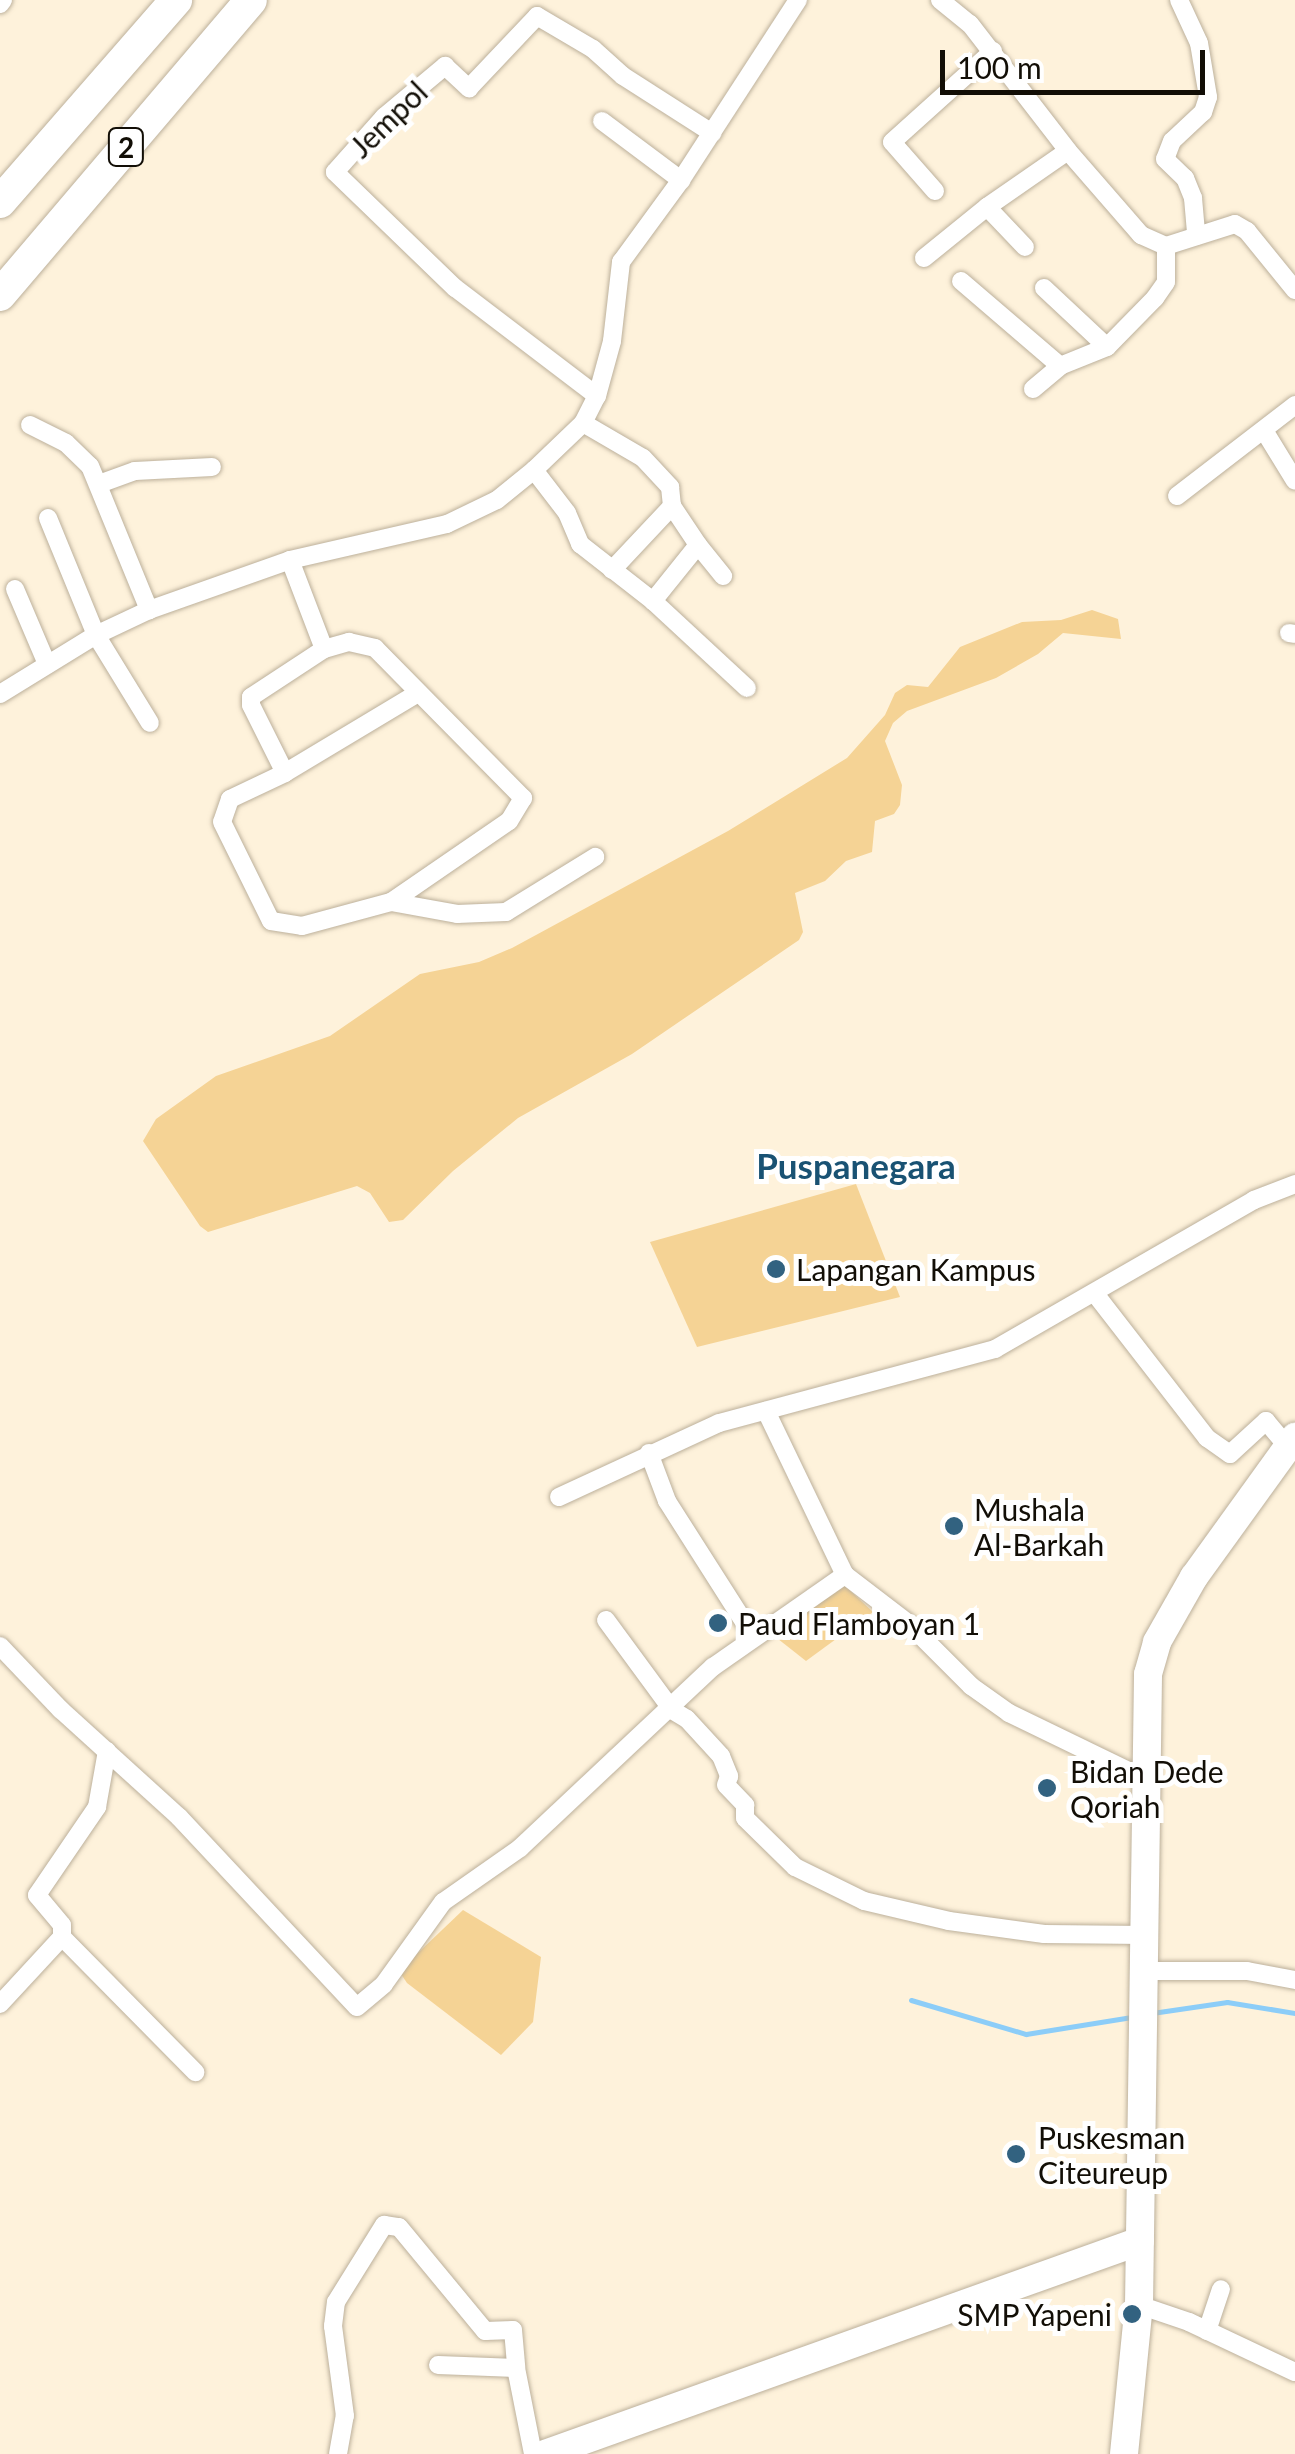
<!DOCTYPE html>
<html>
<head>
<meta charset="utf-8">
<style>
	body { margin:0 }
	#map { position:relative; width:1295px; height:2454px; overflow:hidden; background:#fef2db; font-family:Lato,sans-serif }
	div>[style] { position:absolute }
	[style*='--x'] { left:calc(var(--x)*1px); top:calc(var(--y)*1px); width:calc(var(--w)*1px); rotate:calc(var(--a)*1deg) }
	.green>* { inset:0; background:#f5d395 }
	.stream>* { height:5px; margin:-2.5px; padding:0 2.5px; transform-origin:2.5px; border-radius:2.5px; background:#8ccdf8 }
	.roads { filter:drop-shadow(0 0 2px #bcb09b) drop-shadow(0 0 2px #bcb09b) }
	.street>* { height:18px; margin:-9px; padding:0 9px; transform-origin:9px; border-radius:9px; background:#fff }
	.primary>* { height:28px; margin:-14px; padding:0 14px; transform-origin:14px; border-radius:14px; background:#fff }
	.highway>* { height:32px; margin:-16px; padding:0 16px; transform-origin:16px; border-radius:16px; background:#fff }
	.dots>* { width:28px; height:28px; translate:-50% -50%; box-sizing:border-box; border:5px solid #fff; border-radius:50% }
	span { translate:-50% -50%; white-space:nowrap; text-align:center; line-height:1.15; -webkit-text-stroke:10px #fff; paint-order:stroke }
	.shield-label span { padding:2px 8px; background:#fff; border:2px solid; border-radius:8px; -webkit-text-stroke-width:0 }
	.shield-label { font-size:28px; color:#120e06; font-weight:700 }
	.street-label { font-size:30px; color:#120e06 }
	.poi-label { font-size:30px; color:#120e06 }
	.left { translate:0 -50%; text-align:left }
	.right { translate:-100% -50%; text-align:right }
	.quarter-label { font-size:35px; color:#195273; font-weight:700 }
	.scale { position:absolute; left:940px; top:50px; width:265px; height:45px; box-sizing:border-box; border:5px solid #120e06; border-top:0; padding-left:12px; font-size:30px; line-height:35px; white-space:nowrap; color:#120e06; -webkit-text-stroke:8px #fff; paint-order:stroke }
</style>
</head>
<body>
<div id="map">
	<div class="green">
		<div style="clip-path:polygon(1092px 610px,1118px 619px,1121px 639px,1063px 633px,1038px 654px,996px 678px,907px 711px,893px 723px,885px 741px,902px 785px,900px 805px,894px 814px,875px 821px,872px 852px,846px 861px,825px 881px,795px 893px,803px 932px,799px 940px,632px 1054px,518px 1118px,453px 1171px,403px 1220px,389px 1222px,370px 1193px,357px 1186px,208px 1232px,200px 1226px,143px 1141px,156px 1119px,216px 1076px,330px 1036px,420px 974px,479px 962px,512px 948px,728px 831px,847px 758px,885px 715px,895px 693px,907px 685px,928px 687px,960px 647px,1022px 622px,1061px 620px)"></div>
		<div style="clip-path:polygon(856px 1184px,900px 1297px,697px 1347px,650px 1242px)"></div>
		<div style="clip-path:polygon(843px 1584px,873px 1612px,806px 1661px,773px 1635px)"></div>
		<div style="clip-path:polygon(463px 1910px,541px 1957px,533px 2022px,501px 2055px,407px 1983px,399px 1971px)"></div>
	</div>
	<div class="stream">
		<div style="--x:911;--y:2000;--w:120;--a:16.5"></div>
		<div style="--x:1026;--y:2034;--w:107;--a:-9.1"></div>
		<div style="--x:1152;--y:2013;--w:76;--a:-8.3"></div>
		<div style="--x:1227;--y:2002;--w:69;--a:9.2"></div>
	</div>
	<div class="roads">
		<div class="street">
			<div style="--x:940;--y:0;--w:38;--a:39"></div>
			<div style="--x:970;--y:24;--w:160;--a:52.3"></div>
			<div style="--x:1068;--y:151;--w:111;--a:49"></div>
			<div style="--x:1141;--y:235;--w:27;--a:24"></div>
			<div style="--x:1166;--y:246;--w:72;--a:-17.7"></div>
			<div style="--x:1235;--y:224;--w:14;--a:30"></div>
			<div style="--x:1247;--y:231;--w:76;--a:50.9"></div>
			<div style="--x:1179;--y:0;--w:47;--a:65.1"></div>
			<div style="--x:1199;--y:43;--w:55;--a:80.5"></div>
			<div style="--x:1208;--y:97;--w:16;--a:108"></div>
			<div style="--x:1203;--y:112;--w:42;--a:136.9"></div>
			<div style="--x:1172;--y:141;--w:19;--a:111"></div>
			<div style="--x:1165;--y:159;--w:28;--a:44"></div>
			<div style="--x:1185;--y:178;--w:22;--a:68"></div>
			<div style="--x:1193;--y:198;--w:38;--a:85"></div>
			<div style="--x:0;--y:4;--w:5;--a:-53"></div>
			<div style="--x:602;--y:121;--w:99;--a:36.8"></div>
			<div style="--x:935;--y:191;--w:65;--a:-131.3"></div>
			<div style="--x:892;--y:142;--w:136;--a:-42"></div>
			<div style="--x:987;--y:207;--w:55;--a:46.5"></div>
			<div style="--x:924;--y:258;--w:81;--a:-39"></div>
			<div style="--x:987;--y:207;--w:98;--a:-34.7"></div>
			<div style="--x:961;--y:281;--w:130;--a:40.6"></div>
			<div style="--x:1044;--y:288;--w:86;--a:43.1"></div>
			<div style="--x:1033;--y:389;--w:35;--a:-40"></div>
			<div style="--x:1060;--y:366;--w:51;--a:-22"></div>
			<div style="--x:1107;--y:347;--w:69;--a:-45.6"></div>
			<div style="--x:1155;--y:298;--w:19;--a:-55"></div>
			<div style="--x:1166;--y:282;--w:36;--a:-90"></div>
			<div style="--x:597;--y:396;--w:178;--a:-142.7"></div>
			<div style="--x:455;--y:288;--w:167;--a:-136"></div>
			<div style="--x:335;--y:172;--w:74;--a:-48.3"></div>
			<div style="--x:384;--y:117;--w:80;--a:-39.9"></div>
			<div style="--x:445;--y:66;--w:33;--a:43"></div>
			<div style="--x:469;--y:88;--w:99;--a:-46.6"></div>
			<div style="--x:537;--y:16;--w:65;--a:30.5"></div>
			<div style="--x:593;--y:49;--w:40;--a:42"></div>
			<div style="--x:623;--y:76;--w:106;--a:32.6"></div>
			<div style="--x:583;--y:423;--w:69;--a:30.3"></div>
			<div style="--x:643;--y:458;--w:40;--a:47"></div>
			<div style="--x:670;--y:487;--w:19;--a:84"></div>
			<div style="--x:672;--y:506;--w:47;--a:56.3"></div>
			<div style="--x:698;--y:545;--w:72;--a:128.8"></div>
			<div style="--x:653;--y:601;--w:128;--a:42.8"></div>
			<div style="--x:30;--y:425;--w:40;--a:26.6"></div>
			<div style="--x:66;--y:443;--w:33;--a:44"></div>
			<div style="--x:90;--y:466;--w:156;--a:67.7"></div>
			<div style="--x:1265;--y:432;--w:57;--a:58.5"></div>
			<div style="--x:534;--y:470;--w:54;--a:52.5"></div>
			<div style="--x:567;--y:513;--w:34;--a:67"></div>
			<div style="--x:580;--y:544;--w:93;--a:38"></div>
			<div style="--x:99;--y:484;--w:38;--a:-20"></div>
			<div style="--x:135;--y:471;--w:77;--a:-3"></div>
			<div style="--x:1177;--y:496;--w:149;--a:-37.6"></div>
			<div style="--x:48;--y:518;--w:126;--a:67.7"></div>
			<div style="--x:96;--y:635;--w:103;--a:58.5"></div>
			<div style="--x:698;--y:545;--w:40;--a:51"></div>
			<div style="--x:290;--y:560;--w:95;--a:69.1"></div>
			<div style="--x:324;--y:649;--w:26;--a:-16"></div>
			<div style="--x:349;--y:642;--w:27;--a:13"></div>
			<div style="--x:375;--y:648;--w:211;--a:45.4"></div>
			<div style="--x:523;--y:798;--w:27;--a:121"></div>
			<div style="--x:509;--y:821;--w:143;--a:145.5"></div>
			<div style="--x:612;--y:570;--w:88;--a:-46.8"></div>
			<div style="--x:15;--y:589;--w:82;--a:66.9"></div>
			<div style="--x:1289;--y:633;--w:6;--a:9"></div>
			<div style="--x:418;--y:693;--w:155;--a:149"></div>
			<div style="--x:285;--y:773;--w:61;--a:154.7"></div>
			<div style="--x:230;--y:799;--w:24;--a:109"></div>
			<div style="--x:222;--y:822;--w:110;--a:63.7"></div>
			<div style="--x:271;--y:921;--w:31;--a:9"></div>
			<div style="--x:302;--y:926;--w:92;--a:-15.1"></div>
			<div style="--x:391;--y:902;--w:67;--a:10.3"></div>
			<div style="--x:457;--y:914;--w:49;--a:-2.3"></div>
			<div style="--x:506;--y:912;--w:105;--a:-31.7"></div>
			<div style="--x:0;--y:694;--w:113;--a:-31.6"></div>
			<div style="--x:96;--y:635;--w:59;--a:-25.3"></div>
			<div style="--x:149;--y:610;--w:150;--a:-19.5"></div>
			<div style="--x:290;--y:560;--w:161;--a:-12.9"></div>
			<div style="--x:447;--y:524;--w:55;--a:-25.6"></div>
			<div style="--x:497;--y:500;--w:48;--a:-39"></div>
			<div style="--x:534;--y:470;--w:68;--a:-43.8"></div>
			<div style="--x:583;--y:423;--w:30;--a:-63"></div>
			<div style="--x:597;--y:396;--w:57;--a:-74.7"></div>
			<div style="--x:612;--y:341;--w:80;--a:-83.5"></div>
			<div style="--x:621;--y:262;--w:102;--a:-53.8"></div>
			<div style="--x:681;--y:180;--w:215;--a:-57"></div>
			<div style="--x:285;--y:773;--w:76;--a:-116.6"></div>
			<div style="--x:251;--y:705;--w:8;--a:-90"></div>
			<div style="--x:251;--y:697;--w:87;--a:-33.3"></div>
			<div style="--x:1096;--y:1295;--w:181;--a:52.2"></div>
			<div style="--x:1207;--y:1438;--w:28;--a:35"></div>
			<div style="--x:1230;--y:1454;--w:49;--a:-42.5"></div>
			<div style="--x:1266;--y:1421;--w:34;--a:50"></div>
			<div style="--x:766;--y:1411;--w:182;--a:64.3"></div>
			<div style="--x:845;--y:1575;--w:81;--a:37.4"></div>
			<div style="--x:909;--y:1624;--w:88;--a:45"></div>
			<div style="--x:971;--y:1686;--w:47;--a:35.4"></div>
			<div style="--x:1009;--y:1713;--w:151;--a:25.9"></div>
			<div style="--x:649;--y:1453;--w:51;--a:69.4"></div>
			<div style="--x:667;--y:1501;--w:160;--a:57.5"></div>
			<div style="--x:559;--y:1497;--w:176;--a:-24.8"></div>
			<div style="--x:719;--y:1423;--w:286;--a:-15"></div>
			<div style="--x:995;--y:1349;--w:299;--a:-29.9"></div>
			<div style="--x:1254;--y:1200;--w:44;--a:-21.3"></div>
			<div style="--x:606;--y:1620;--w:112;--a:53.7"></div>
			<div style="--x:672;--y:1710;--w:17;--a:31"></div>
			<div style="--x:687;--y:1719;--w:50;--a:47.4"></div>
			<div style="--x:721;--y:1756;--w:22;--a:68"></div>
			<div style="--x:729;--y:1776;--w:9;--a:108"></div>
			<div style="--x:726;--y:1785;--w:28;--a:46"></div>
			<div style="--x:745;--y:1805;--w:13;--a:90"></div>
			<div style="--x:745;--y:1818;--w:70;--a:44.4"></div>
			<div style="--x:795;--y:1867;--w:77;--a:26.2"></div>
			<div style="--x:864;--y:1901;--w:87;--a:13.2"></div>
			<div style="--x:949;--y:1921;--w:96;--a:7.8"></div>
			<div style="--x:1044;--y:1934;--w:101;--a:0.6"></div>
			<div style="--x:0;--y:1646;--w:88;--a:46.4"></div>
			<div style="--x:61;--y:1710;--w:159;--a:42.2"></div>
			<div style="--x:179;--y:1817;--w:260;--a:46.9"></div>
			<div style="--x:357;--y:2007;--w:35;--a:-40"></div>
			<div style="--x:384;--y:1984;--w:101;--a:-54.3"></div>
			<div style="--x:443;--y:1902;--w:94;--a:-35"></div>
			<div style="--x:520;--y:1848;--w:265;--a:-43.2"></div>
			<div style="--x:713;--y:1667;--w:161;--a:-34.9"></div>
			<div style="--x:62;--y:1937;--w:190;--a:45.4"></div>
			<div style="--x:1145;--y:1971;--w:102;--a:0"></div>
			<div style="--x:1247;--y:1971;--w:49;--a:10.6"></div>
			<div style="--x:0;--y:2004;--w:91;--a:-47.2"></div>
			<div style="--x:62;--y:1937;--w:12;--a:-90"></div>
			<div style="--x:62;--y:1925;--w:39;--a:-130"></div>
			<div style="--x:37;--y:1895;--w:107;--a:-55.7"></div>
			<div style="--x:97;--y:1807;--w:57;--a:-79.9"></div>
			<div style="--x:1139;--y:2305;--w:53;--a:18.8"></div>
			<div style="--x:1189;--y:2322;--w:117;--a:25.3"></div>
			<div style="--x:1207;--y:2331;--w:44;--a:-71.6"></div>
			<div style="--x:438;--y:2365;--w:78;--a:2.2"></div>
			<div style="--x:516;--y:2368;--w:88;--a:78.8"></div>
			<div style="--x:338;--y:2454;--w:39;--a:-80"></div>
			<div style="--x:345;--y:2416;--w:91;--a:-97.6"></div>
			<div style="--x:333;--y:2326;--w:24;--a:-83"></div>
			<div style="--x:336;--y:2302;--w:91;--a:-58.1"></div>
			<div style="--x:384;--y:2225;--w:15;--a:8"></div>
			<div style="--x:399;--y:2227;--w:135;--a:50.4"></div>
			<div style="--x:485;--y:2331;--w:28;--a:-2"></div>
			<div style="--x:513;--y:2330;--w:38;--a:85"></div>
		</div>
		<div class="primary">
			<div style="--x:545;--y:2454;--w:632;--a:-19.7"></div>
			<div style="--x:1124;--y:2454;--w:150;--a:-84.3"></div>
			<div style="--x:1139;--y:2305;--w:631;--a:-89.18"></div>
			<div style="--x:1148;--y:1674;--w:33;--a:-74"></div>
			<div style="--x:1157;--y:1642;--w:75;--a:-60.4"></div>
			<div style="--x:1194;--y:1577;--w:173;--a:-54.2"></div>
		</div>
		<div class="highway">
			<div style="--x:0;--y:202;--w:268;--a:-48.9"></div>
			<div style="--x:0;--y:295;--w:387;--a:-49.6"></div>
		</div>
	</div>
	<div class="dots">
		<div style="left:776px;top:1269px;background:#326280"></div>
		<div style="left:954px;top:1526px;background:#326280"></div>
		<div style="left:718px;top:1623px;background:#326280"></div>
		<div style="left:1047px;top:1788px;background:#326280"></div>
		<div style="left:1016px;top:2154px;background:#326280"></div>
		<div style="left:1132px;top:2314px;background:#326280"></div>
	</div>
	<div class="shield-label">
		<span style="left:126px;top:147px">2</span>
	</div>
	<div class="street-label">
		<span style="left:388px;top:119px;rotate:-44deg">Jempol</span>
	</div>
	<div class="poi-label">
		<span class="left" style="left:796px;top:1269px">Lapangan Kampus</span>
		<span class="left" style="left:974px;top:1526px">Mushala<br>Al-Barkah</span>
		<span class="left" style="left:738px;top:1623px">Paud Flamboyan 1</span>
		<span class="left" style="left:1070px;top:1788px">Bidan Dede<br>Qoriah</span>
		<span class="left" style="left:1038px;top:2154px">Puskesman<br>Citeureup</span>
		<span class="right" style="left:1112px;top:2314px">SMP Yapeni</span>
	</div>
	<div class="quarter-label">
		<span style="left:856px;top:1165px">Puspanegara</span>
	</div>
	<div class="scale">100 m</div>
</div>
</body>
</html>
